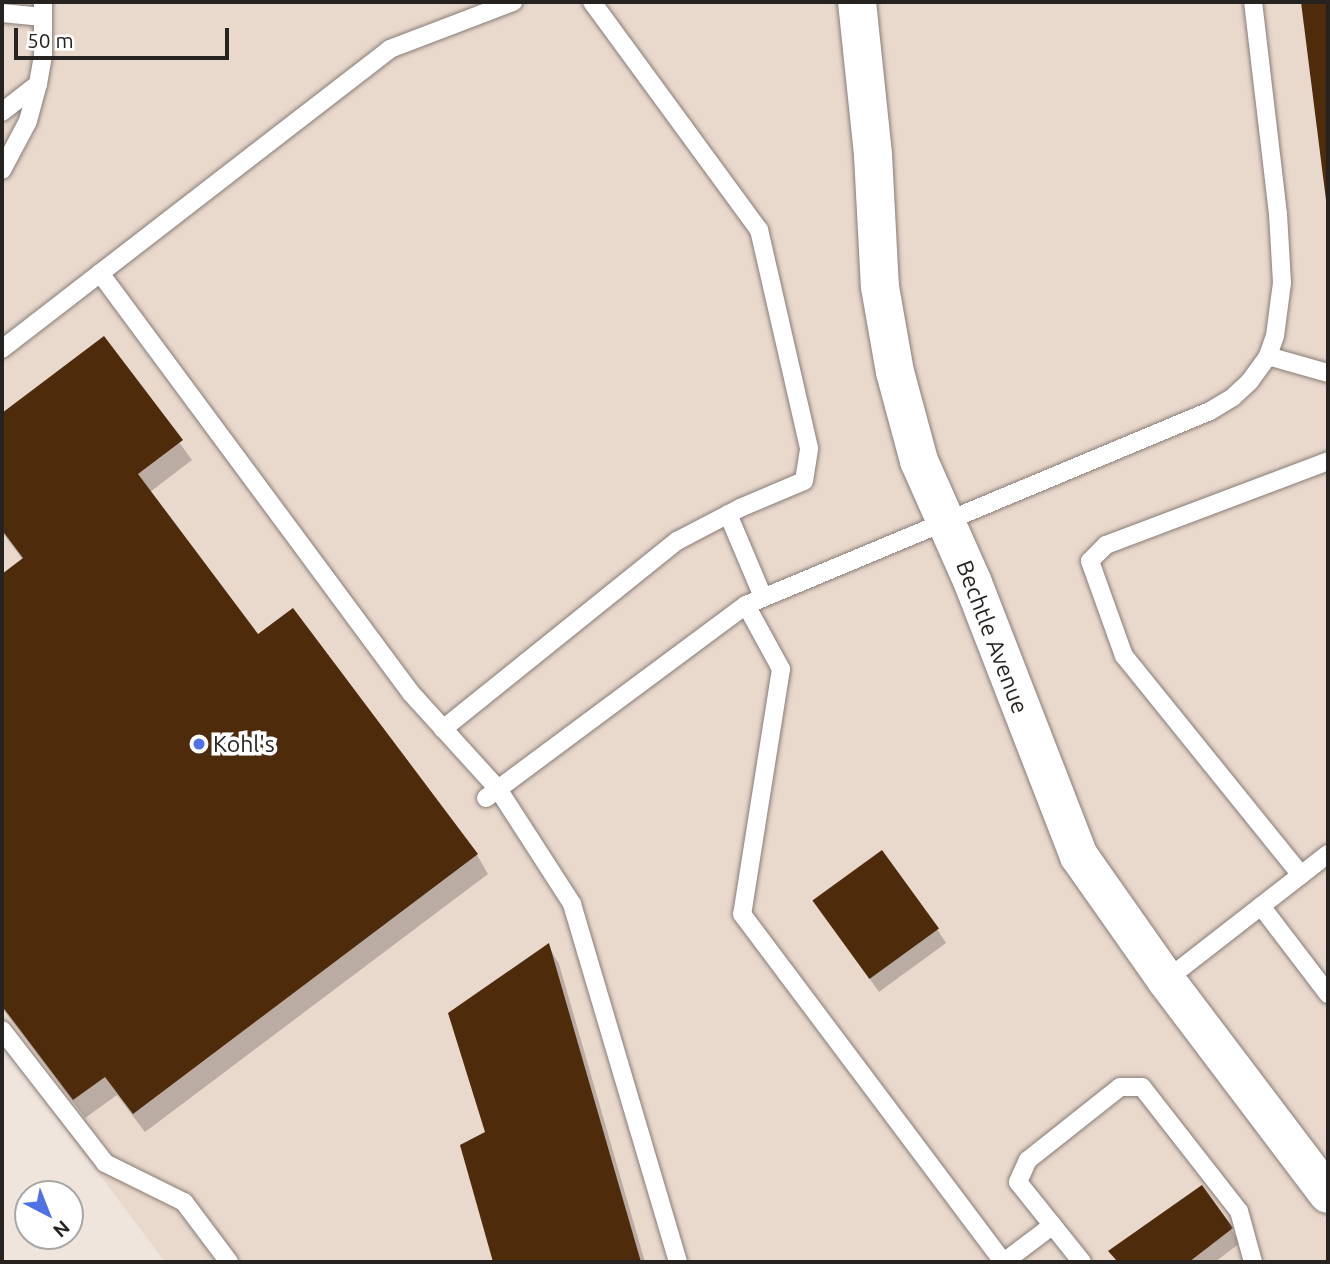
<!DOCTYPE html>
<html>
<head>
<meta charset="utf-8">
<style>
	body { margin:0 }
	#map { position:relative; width:1330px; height:1264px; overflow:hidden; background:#efe5dd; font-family:Ubuntu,sans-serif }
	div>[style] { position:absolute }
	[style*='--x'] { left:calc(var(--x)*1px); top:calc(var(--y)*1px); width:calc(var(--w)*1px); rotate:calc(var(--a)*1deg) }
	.built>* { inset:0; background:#e9d8cc }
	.shadow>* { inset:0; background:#0003 }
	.building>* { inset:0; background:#4d2b0b; transform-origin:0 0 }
	.roads { filter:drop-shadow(0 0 2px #877d77) drop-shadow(0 0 2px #877d77) }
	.service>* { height:18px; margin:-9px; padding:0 9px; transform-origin:9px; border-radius:9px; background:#fff }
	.tertiary>* { height:38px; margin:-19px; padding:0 19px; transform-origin:19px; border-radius:19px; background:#fff }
	.dots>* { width:19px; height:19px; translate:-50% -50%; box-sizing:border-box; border:4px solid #fff; border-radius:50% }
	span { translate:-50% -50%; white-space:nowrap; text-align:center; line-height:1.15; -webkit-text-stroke:7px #fff; paint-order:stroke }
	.street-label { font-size:23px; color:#26221f }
	.poi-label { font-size:23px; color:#26221f }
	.left { translate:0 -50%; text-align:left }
	.frame { position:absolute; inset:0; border:4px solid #26221f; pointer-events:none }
	.north { position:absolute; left:14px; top:1180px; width:70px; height:70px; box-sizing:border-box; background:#fff; border:2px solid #a8a7a5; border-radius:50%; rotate:138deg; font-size:19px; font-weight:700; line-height:28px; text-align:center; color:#26221f }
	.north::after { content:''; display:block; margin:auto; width:24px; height:32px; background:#5170e4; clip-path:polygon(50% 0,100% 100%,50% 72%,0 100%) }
	.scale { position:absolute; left:14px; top:28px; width:215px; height:32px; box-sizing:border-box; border:4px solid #26221f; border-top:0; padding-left:9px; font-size:21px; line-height:24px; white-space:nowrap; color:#26221f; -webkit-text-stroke:5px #fff; paint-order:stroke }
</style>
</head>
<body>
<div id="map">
	<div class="built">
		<div style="clip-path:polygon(2px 2px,1328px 2px,1328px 1262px,165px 1262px,2px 1045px)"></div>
	</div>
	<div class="shadow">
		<div style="clip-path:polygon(1303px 2px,1328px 2px,1328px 201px,1328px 200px)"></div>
		<div style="clip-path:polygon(103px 338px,192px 460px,150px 492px,258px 636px,477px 855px,488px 874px,145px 1132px,117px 1095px,85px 1118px,2px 1008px,2px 576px,23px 560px,2px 532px,2px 415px)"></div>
		<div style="clip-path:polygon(815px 901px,937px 929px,946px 943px,879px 992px)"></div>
		<div style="clip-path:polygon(548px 945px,559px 964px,645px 1262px,495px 1262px,462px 1146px,488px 1133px)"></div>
		<div style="clip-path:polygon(1231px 1229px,1240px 1243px,1215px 1262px,1117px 1262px,1111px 1252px)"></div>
	</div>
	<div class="building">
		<div style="clip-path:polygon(1301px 2px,1328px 2px,1328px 200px,1326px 200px)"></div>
		<div style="clip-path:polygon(104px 336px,183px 440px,138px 474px,258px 634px,293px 608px,478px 854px,133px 1114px,105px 1077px,73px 1100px,2px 1006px,2px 574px,23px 558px,2px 530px,2px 413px)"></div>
		<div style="left:882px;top:850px;width:97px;height:86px;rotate:54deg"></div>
		<div style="clip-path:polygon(549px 943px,641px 1262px,493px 1262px,460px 1145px,485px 1132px,448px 1013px)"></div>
		<div style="clip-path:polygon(1202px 1185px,1233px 1228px,1189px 1262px,1118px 1262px,1108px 1251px)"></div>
	</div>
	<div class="roads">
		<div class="service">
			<div style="--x:2;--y:13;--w:41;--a:5.6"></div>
			<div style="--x:2;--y:112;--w:46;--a:-37.9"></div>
			<div style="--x:2;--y:170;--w:55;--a:-62"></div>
			<div style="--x:28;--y:121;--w:38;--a:-75"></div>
			<div style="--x:38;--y:84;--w:27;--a:-80"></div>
			<div style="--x:43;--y:57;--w:55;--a:-90"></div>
			<div style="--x:100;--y:273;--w:523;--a:53.48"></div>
			<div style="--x:411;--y:693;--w:130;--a:47.8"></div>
			<div style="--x:498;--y:789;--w:137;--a:57.2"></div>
			<div style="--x:572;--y:904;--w:373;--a:73.5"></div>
			<div style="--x:2;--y:349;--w:490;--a:-37.7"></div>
			<div style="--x:390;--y:49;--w:132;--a:-20.9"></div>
			<div style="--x:1268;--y:356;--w:62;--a:15.8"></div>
			<div style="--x:728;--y:514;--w:90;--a:67.1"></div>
			<div style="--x:746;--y:605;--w:73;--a:61.3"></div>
			<div style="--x:781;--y:669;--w:248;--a:99"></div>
			<div style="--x:742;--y:914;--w:435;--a:53.1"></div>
			<div style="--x:443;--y:729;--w:300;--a:-38.8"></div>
			<div style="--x:677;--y:541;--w:71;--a:-27.6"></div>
			<div style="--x:740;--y:508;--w:69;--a:-22.9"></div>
			<div style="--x:804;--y:481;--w:33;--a:-81"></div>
			<div style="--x:809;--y:448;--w:224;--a:-102.9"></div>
			<div style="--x:759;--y:230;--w:283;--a:-126.2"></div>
			<div style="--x:486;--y:798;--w:324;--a:-36.6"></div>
			<div style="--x:746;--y:605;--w:503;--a:-22.69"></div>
			<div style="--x:1210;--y:411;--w:27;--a:-31"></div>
			<div style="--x:1233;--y:397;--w:23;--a:-43"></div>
			<div style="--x:1250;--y:381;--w:31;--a:-54"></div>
			<div style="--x:1268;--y:356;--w:21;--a:-71"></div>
			<div style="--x:1275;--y:336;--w:53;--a:-82.5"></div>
			<div style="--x:1282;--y:283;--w:69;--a:-93.3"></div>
			<div style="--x:1278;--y:214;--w:213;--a:-96.7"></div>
			<div style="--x:1301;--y:875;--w:282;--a:-128.9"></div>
			<div style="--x:1124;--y:656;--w:101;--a:-109.7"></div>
			<div style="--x:1090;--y:561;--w:23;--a:-45"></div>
			<div style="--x:1106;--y:545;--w:237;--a:-20.7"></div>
			<div style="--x:1261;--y:906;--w:111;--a:52.7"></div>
			<div style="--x:1166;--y:980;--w:205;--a:-37.9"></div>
			<div style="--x:2;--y:1030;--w:168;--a:52.2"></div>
			<div style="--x:105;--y:1163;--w:88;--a:26.3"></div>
			<div style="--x:184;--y:1202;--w:75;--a:53.1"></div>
			<div style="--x:1004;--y:1262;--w:61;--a:-37.1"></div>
			<div style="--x:1082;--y:1262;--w:102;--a:-128.7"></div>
			<div style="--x:1018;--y:1182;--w:24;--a:-66"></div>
			<div style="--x:1028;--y:1160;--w:117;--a:-38.4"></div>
			<div style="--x:1120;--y:1087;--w:22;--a:0"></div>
			<div style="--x:1142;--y:1087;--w:157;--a:52"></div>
			<div style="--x:1239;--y:1211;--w:53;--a:74.6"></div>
		</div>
		<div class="tertiary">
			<div style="--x:857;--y:2;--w:154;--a:84"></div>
			<div style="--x:873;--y:155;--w:132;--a:87"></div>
			<div style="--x:880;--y:287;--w:86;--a:80"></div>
			<div style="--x:895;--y:372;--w:92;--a:74.9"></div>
			<div style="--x:919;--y:461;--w:133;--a:66.1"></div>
			<div style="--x:973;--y:583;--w:293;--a:68.8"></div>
			<div style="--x:1079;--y:856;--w:151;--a:54.9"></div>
			<div style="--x:1166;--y:980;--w:268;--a:52.9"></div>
		</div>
	</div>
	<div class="dots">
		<div style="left:199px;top:744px;background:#5170e4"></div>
	</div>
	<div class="street-label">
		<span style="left:992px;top:637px;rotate:69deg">Bechtle Avenue</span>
	</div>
	<div class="poi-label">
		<span class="left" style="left:213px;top:744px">Kohl's</span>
	</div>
	<div class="frame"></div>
	<div class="north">N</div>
	<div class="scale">50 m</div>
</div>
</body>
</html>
